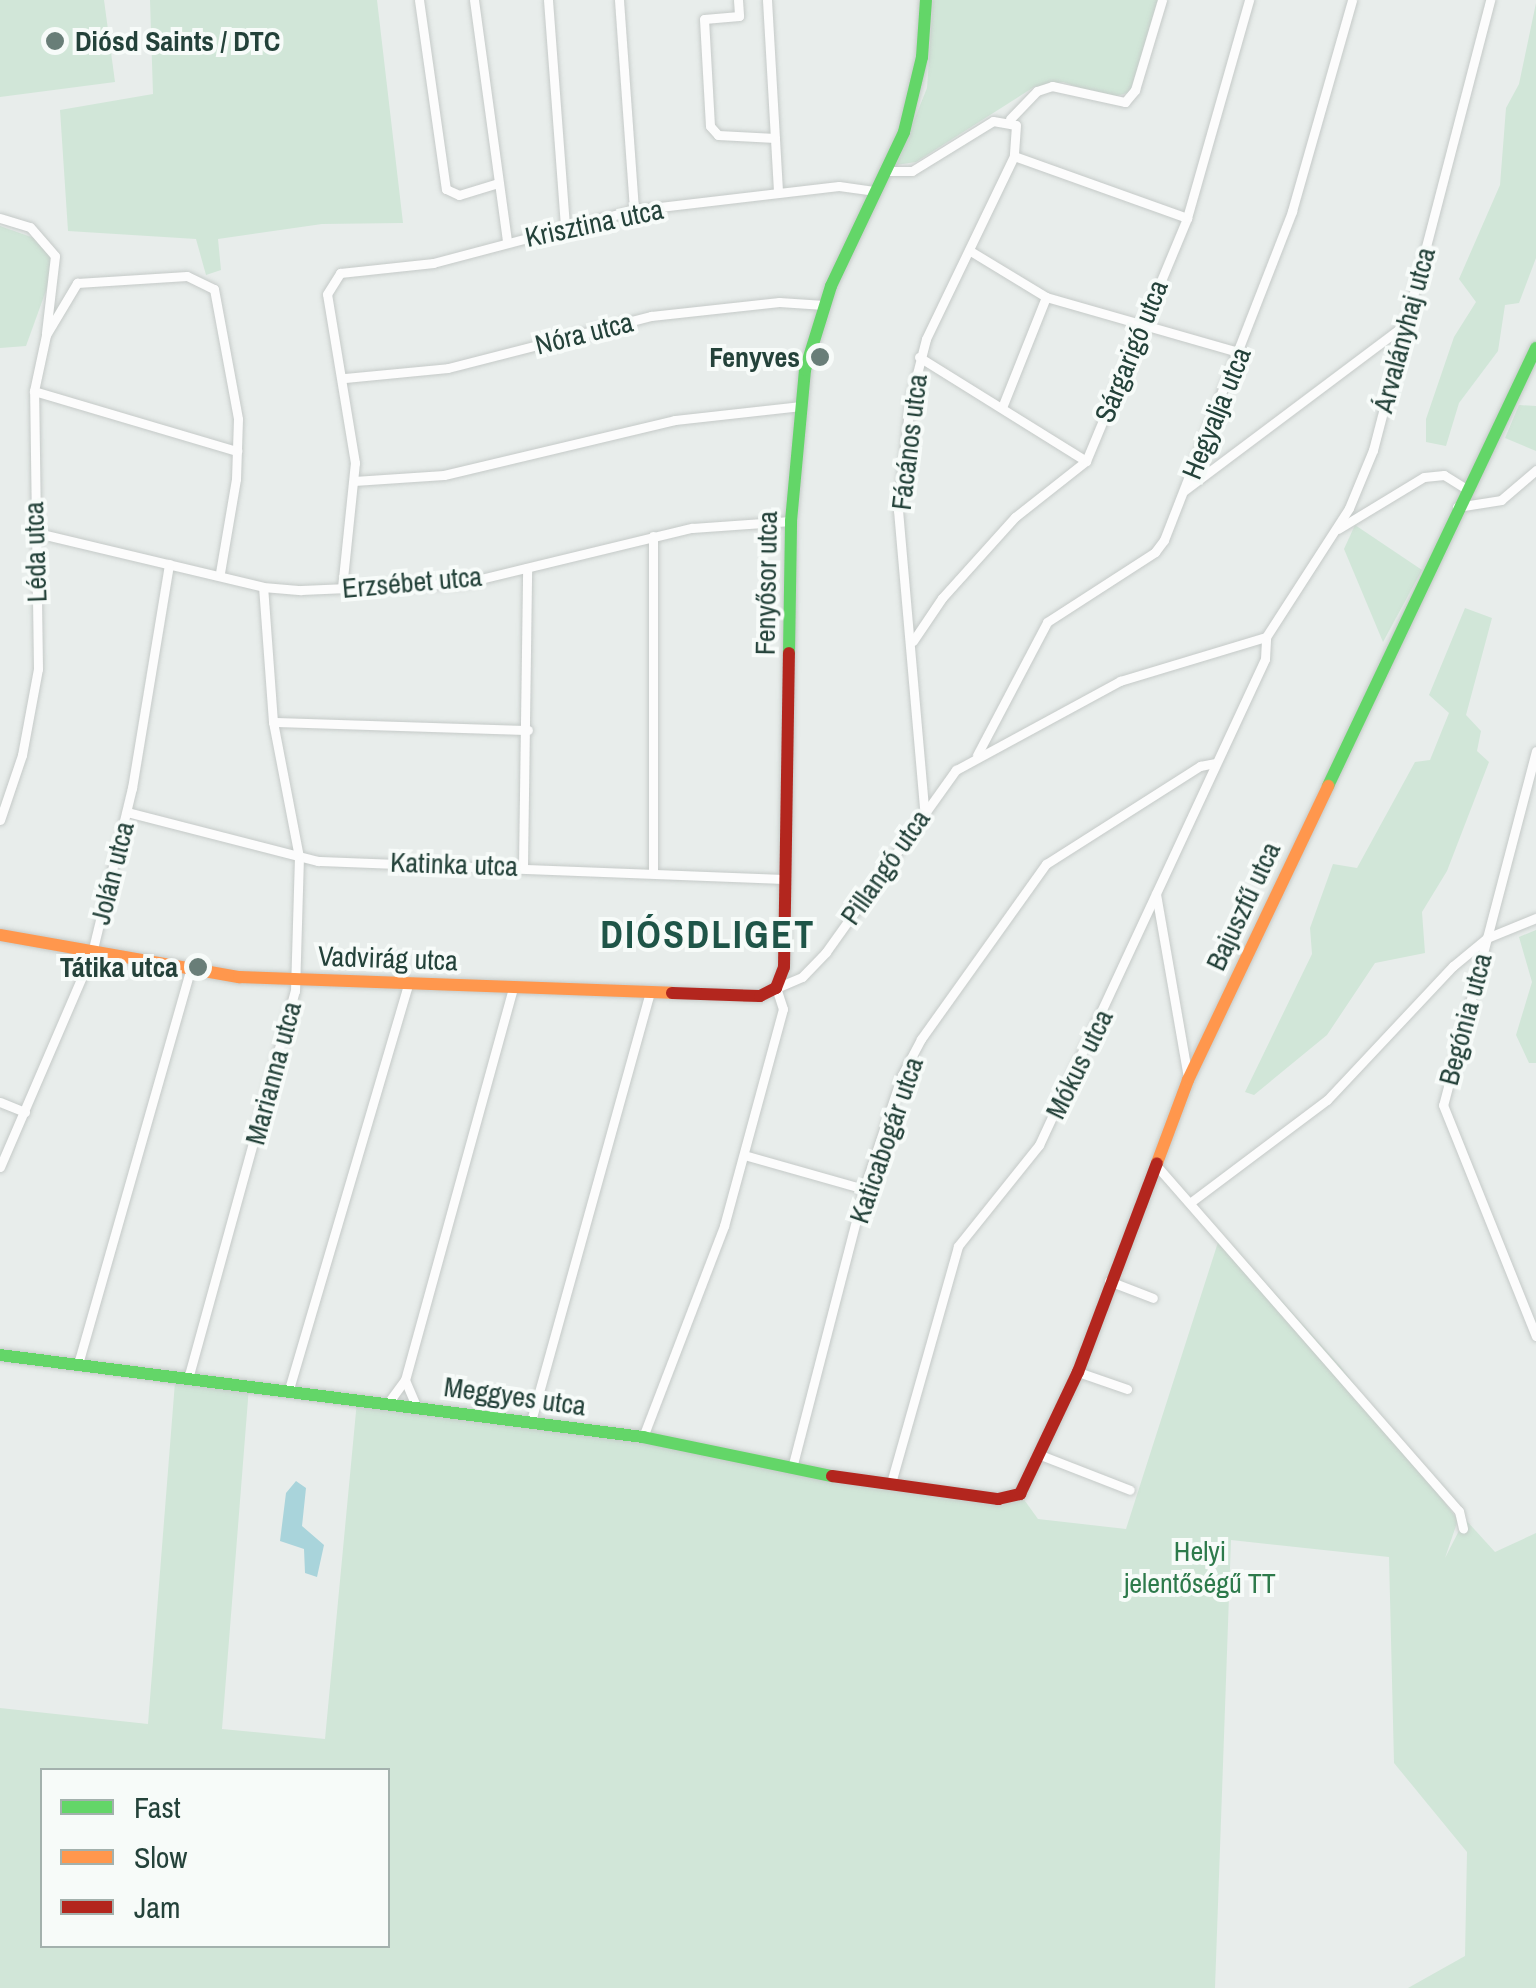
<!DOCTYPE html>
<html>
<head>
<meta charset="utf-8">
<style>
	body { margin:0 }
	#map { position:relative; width:1536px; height:1988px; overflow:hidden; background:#e8edeb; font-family:"Archivo Narrow",sans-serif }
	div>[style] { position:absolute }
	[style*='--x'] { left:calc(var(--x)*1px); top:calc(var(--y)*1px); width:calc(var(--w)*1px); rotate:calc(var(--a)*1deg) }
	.green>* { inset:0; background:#d1e6d8 }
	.water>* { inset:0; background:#a9d4db }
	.roads { filter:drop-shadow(0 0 2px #c5cac8) drop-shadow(0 0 2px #c5cac8) }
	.street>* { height:9px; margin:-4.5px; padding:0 4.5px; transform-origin:4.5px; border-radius:4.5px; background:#fcfcfc }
	.fast>* { height:12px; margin:-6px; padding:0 6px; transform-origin:6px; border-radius:6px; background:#63d668 }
	.slow>* { height:12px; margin:-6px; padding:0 6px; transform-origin:6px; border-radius:6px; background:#ff974d }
	.jam>* { height:12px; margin:-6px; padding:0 6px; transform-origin:6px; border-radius:6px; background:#b3261e }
	.dots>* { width:28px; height:28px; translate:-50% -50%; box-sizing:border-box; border:5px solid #f7fbf9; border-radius:50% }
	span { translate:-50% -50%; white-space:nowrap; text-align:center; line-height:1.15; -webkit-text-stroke:8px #f7fbf9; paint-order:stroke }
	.poi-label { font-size:28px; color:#24423a; font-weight:700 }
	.left { translate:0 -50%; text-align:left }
	.right { translate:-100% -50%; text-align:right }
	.street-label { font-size:28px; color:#24423a }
	.park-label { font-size:28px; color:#2d7a4b }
	.district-label { font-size:38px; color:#1f5548; font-weight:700; letter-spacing:2.5px }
	.legend { position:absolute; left:40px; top:1768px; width:350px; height:180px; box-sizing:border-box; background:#f7fbf9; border:2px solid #a3b1ad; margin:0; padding:12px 18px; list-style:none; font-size:30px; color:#24423a }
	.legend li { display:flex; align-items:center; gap:20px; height:50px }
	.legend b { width:50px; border:2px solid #a3b1ad }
</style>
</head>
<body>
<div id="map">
	<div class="green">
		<div style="clip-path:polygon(0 0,104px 0,115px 82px,0 97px)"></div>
		<div style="clip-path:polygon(150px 0,377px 0,403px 223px,322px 224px,218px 239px,221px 270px,206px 275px,196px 239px,68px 231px,60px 110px,153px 94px)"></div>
		<div style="clip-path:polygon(933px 0,1160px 0,1134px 91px,1110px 98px,1063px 82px,1034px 87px,916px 162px,896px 165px,927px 88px)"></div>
		<div style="clip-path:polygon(1536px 3px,1536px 258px,1519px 303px,1505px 305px,1498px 351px,1459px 403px,1446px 446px,1426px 442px,1426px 419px,1454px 337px,1476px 302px,1459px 279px,1500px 185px,1506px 108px,1519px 84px)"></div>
		<div style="clip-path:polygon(0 226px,34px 238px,50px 254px,52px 274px,26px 346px,0 348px)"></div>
		<div style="clip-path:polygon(1519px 405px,1536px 406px,1536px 451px,1505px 438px)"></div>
		<div style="clip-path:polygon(1355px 525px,1422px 570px,1383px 642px,1344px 549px)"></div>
		<div style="clip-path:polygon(1465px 608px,1492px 618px,1466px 715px,1481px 731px,1477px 751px,1489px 762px,1447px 871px,1422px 912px,1425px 953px,1375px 963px,1327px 1035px,1254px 1095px,1245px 1092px,1312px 954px,1310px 928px,1333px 864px,1357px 868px,1415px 762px,1430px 760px,1449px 713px,1429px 695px)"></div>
		<div style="clip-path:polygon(1536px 930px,1536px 1063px,1529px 1063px,1516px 1035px,1532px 982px,1519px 937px)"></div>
		<div style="clip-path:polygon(evenodd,1221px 1233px,1341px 1367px,1458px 1520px,1445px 1558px,1465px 1519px,1495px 1552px,1536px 1533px,1536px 1988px,1408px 1988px,1465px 1956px,1467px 1852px,1394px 1763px,1389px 1557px,1231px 1540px,1215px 1988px,0 1988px,0 1708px,148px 1724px,175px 1382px,249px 1387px,222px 1729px,325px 1739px,357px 1401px,531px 1421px,942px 1492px,1020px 1494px,1038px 1519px,1126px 1529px,1221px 1233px,42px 1770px,388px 1770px,388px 1946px,42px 1946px,42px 1770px)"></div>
	</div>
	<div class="water">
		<div style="clip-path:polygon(296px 1481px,306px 1488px,302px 1526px,324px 1545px,317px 1577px,305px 1573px,304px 1549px,280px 1541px,286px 1493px)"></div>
	</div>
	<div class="roads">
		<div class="street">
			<div style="--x:419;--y:0;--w:191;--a:81.9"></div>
			<div style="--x:446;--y:189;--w:14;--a:25"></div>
			<div style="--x:459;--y:195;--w:41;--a:-17.1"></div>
			<div style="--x:474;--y:0;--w:244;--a:82.2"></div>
			<div style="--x:548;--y:0;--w:227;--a:85.7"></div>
			<div style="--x:619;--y:0;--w:211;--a:85.9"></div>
			<div style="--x:738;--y:0;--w:16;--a:86"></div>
			<div style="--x:739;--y:16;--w:35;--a:175"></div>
			<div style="--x:704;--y:19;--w:107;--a:86.8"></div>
			<div style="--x:710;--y:126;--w:12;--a:48"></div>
			<div style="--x:718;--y:135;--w:57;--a:3"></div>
			<div style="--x:767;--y:0;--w:191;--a:86.7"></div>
			<div style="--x:1010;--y:119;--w:39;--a:-46"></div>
			<div style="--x:1037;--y:91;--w:16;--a:-18"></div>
			<div style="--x:1052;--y:86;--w:75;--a:12.4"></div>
			<div style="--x:1125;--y:102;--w:16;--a:-50"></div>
			<div style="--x:1135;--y:90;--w:94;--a:-73.3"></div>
			<div style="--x:1014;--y:156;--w:184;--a:19.7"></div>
			<div style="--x:886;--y:171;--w:26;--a:0"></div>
			<div style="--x:912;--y:171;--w:95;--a:-31.7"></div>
			<div style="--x:993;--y:121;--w:23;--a:10"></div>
			<div style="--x:1016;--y:125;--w:31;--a:94"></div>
			<div style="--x:1014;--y:156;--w:203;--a:115.7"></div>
			<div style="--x:926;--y:339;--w:64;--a:104.5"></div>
			<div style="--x:910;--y:401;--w:110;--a:96.3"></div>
			<div style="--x:898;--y:510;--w:299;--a:85"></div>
			<div style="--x:0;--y:218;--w:31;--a:17"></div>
			<div style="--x:30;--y:227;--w:38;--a:49"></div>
			<div style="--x:55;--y:256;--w:78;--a:96.7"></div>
			<div style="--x:972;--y:252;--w:87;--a:31.3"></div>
			<div style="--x:1046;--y:297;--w:203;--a:16"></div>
			<div style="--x:919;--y:357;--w:197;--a:31.9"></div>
			<div style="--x:345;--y:378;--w:103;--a:-5.5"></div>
			<div style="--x:448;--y:368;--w:210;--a:-14.4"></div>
			<div style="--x:651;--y:316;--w:129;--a:-6.2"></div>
			<div style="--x:779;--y:302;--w:45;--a:3.8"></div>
			<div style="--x:34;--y:391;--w:212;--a:16.5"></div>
			<div style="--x:1003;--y:405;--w:116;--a:-68.3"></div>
			<div style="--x:354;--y:481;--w:90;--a:-3.8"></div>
			<div style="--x:444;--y:475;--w:237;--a:-13.4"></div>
			<div style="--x:675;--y:420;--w:127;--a:-6.3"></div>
			<div style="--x:1185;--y:490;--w:270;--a:-36.9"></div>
			<div style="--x:1457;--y:507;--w:45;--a:-9"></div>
			<div style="--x:1501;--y:500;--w:46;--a:-40.6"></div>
			<div style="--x:1338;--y:529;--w:100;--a:-31.2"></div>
			<div style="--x:1424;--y:477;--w:20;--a:-6"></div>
			<div style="--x:1444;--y:475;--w:26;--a:32"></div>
			<div style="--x:33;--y:532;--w:236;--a:13.4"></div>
			<div style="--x:263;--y:587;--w:38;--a:5"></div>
			<div style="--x:301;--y:590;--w:163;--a:-2.5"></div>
			<div style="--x:464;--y:583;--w:235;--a:-13.6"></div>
			<div style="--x:692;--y:528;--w:99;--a:-4"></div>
			<div style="--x:342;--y:588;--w:126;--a:-84.1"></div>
			<div style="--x:355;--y:463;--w:171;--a:-99.4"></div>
			<div style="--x:327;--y:294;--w:25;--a:-58"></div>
			<div style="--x:340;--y:273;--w:94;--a:-6.1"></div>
			<div style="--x:433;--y:263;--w:208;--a:-14.8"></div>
			<div style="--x:634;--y:210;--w:206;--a:-6.7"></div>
			<div style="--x:839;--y:186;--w:37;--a:8"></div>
			<div style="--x:1266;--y:637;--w:153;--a:-57.2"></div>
			<div style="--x:1349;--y:508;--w:63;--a:-67.5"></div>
			<div style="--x:1373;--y:450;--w:465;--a:-75.4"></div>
			<div style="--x:913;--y:641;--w:52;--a:-56"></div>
			<div style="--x:942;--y:598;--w:109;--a:-48"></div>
			<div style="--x:1015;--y:517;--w:90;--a:-38.3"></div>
			<div style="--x:1086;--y:461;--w:263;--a:-67.4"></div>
			<div style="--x:1187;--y:218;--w:227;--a:-74.1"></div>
			<div style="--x:273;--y:722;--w:255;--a:1.8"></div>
			<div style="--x:1536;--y:751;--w:366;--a:104.7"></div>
			<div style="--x:1443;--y:1105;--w:249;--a:68.1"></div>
			<div style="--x:977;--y:755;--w:150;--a:-62.2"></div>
			<div style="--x:1047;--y:622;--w:129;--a:-32.9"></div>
			<div style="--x:1155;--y:552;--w:15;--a:-53"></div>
			<div style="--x:1164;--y:540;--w:353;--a:-68.7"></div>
			<div style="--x:1292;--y:211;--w:219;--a:-74.1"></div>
			<div style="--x:127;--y:812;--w:197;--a:14.4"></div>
			<div style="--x:318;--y:861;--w:468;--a:2.2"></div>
			<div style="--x:0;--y:820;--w:69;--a:-71.3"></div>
			<div style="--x:22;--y:755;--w:87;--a:-79.5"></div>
			<div style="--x:38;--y:669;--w:278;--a:-90.8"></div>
			<div style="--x:34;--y:391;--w:57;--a:-77.9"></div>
			<div style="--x:46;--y:335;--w:61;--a:-59.2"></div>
			<div style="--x:77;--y:283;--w:110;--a:-3.6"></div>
			<div style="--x:187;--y:276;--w:30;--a:26"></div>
			<div style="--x:214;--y:289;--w:132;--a:79.5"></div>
			<div style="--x:238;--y:419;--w:60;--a:91.9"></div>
			<div style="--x:236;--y:479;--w:95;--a:99.7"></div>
			<div style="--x:523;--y:866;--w:298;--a:-89.2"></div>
			<div style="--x:653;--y:872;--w:336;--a:-90"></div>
			<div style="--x:1156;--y:894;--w:187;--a:80.1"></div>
			<div style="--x:0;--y:1102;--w:27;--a:22"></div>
			<div style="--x:744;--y:1155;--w:125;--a:15.8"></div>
			<div style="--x:1155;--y:1164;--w:461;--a:48.8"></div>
			<div style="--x:1459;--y:1511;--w:18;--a:77"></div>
			<div style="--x:0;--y:1167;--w:233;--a:-66.7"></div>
			<div style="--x:92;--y:953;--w:170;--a:-76.4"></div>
			<div style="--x:132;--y:788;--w:227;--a:-80.6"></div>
			<div style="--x:1191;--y:1202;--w:170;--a:-36.9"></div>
			<div style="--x:1327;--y:1100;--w:184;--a:-46.8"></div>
			<div style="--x:1453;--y:966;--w:44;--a:-39.5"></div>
			<div style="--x:1487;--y:938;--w:53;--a:-22.2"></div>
			<div style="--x:1109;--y:1281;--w:47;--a:21.1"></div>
			<div style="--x:78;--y:1364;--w:408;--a:-74.1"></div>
			<div style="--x:1078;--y:1372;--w:52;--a:19.1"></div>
			<div style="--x:189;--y:1375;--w:398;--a:-74.6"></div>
			<div style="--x:295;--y:991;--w:134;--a:-88.3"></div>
			<div style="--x:299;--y:857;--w:137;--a:-100.9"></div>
			<div style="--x:273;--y:722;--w:135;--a:-94.2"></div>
			<div style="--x:405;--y:1380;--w:30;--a:67"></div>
			<div style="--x:289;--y:1389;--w:422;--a:-73.6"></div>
			<div style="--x:388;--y:1403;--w:29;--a:-54"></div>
			<div style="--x:405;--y:1380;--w:407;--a:-74.6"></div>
			<div style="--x:531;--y:1421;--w:445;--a:-74.5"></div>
			<div style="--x:643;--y:1437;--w:226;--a:-69"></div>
			<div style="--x:724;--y:1226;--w:225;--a:-74.8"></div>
			<div style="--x:783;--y:1009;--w:22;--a:-108"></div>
			<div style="--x:776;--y:988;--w:28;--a:-23"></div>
			<div style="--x:802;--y:977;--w:35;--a:-46"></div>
			<div style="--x:826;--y:952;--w:224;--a:-54.5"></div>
			<div style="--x:956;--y:770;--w:187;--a:-28.5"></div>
			<div style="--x:1120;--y:681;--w:152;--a:-16.8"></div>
			<div style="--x:1043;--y:1456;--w:93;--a:21.3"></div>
			<div style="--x:792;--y:1468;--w:288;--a:-75.5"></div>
			<div style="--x:864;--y:1189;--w:120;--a:-71.6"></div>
			<div style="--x:902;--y:1075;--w:41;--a:-62.2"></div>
			<div style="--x:921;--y:1039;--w:215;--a:-54.5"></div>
			<div style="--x:1046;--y:864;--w:183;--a:-32.5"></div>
			<div style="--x:1200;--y:766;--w:16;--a:-11"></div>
			<div style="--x:891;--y:1483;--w:246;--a:-74.2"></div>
			<div style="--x:958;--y:1246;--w:129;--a:-51.3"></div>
			<div style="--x:1039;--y:1145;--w:536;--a:-65.06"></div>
			<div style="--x:1265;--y:659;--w:22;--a:-87"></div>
		</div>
		<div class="fast">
			<div style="--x:789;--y:653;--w:132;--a:-89.1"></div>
			<div style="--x:791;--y:521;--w:152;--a:-84.7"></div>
			<div style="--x:805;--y:370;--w:88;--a:-72.8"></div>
			<div style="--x:831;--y:286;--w:170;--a:-64.6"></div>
			<div style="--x:904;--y:132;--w:77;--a:-76.5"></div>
			<div style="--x:922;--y:57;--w:57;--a:-86"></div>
			<div style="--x:1328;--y:786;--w:485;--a:-64.6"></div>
			<div style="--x:0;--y:1355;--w:648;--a:7.27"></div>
			<div style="--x:643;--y:1437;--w:193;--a:11.7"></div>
		</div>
		<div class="slow">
			<div style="--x:0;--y:935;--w:243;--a:10"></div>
			<div style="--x:239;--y:977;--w:433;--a:2.1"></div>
			<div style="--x:1157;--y:1163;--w:89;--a:-69.5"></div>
			<div style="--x:1188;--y:1080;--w:326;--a:-64.5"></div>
		</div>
		<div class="jam">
			<div style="--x:672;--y:993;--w:88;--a:2"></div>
			<div style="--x:760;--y:996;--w:18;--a:-27"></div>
			<div style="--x:776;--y:988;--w:22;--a:-69"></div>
			<div style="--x:784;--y:967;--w:314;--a:-89.1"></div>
			<div style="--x:832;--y:1476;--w:168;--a:7.9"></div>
			<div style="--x:998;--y:1499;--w:23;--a:-13"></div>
			<div style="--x:1020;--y:1494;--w:135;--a:-64.6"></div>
			<div style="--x:1078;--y:1372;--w:223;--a:-69.3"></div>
		</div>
	</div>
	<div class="dots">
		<div style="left:55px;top:41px;background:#697e78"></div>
		<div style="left:820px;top:357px;background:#697e78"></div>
		<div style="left:198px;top:967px;background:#697e78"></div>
	</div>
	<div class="poi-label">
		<span class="left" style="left:75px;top:41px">Diósd Saints / DTC</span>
		<span class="right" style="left:800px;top:357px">Fenyves</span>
		<span class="right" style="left:178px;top:967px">Tátika utca</span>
	</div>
	<div class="street-label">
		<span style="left:594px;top:223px;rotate:-12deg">Krisztina utca</span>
		<span style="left:1404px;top:330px;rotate:-75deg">Árvalányhaj utca</span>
		<span style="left:584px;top:333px;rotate:-14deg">Nóra utca</span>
		<span style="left:1131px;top:351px;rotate:-68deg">Sárgarigó utca</span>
		<span style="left:1216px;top:413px;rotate:-68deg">Hegyalja utca</span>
		<span style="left:909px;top:442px;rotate:-83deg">Fácános utca</span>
		<span style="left:35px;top:552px;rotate:-92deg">Léda utca</span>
		<span style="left:412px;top:582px;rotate:-5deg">Erzsébet utca</span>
		<span style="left:766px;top:583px;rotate:-89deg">Fenyősor utca</span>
		<span style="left:454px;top:864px;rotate:2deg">Katinka utca</span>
		<span style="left:885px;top:867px;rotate:-55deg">Pillangó utca</span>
		<span style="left:112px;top:873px;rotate:-76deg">Jolán utca</span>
		<span style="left:1243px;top:906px;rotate:-65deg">Bajuszfű utca</span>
		<span style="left:388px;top:958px;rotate:2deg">Vadvirág utca</span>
		<span style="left:1465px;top:1019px;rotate:-75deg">Begónia utca</span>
		<span style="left:1079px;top:1064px;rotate:-64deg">Mókus utca</span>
		<span style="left:273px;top:1073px;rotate:-75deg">Marianna utca</span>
		<span style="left:886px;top:1140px;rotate:-71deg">Katicabogár utca</span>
		<span style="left:515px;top:1396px;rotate:8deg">Meggyes utca</span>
	</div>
	<div class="park-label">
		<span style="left:1200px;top:1567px">Helyi<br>jelentőségű TT</span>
	</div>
	<div class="district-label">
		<span style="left:708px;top:935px">DIÓSDLIGET</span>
	</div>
	<ul class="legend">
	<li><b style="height:12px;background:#63d668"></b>Fast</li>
	<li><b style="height:12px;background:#ff974d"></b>Slow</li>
	<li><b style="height:12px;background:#b3261e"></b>Jam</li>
	</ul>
</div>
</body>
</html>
